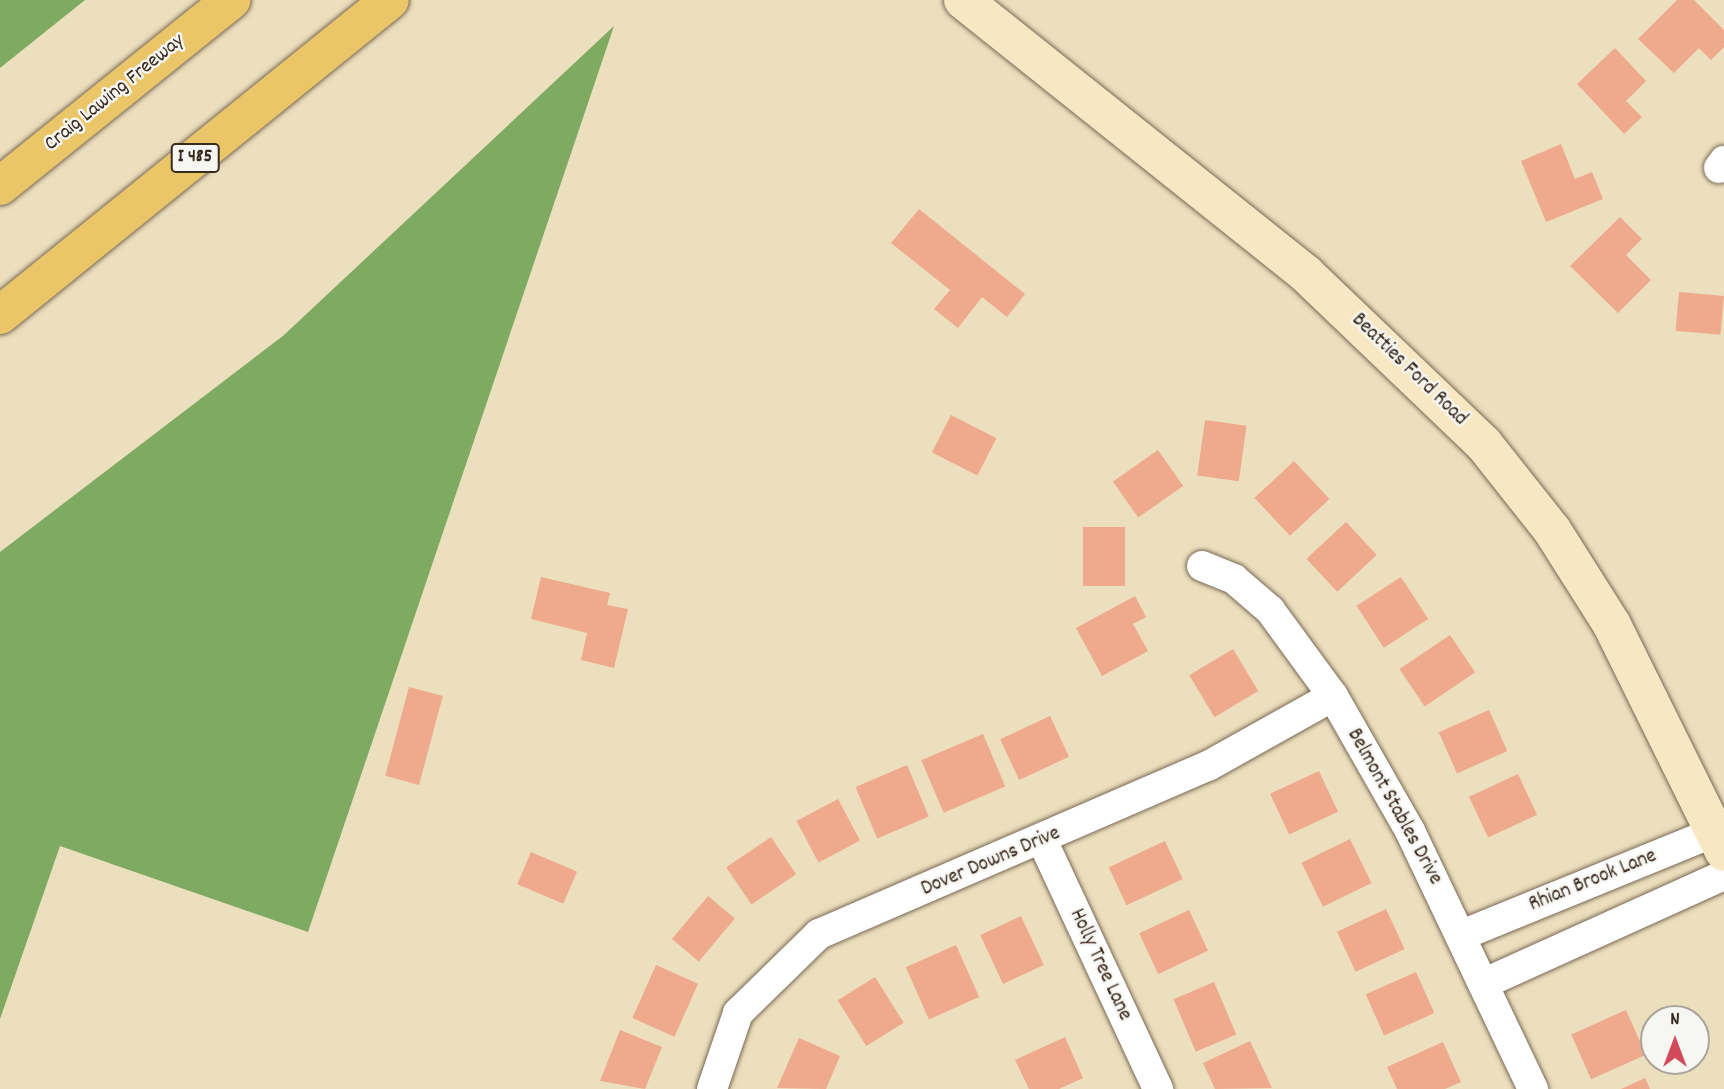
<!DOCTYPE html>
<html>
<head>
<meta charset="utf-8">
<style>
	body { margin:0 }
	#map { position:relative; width:1724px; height:1089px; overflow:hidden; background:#ecdfbd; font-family:Dekko,sans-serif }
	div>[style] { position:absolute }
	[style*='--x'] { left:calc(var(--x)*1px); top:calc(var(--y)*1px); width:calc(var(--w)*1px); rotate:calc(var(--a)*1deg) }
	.forest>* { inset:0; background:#7eaa62 }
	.building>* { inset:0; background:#efa98d; transform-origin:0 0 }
	.roads { filter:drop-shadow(0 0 2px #796956) drop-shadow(0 0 2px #796956) }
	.minor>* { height:30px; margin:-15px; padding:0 15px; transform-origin:15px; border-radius:15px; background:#fff }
	.secondary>* { height:38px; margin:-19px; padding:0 19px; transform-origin:19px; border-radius:19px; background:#f7e8c3 }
	.motorway>* { height:38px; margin:-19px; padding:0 19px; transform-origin:19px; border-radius:19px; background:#eac669 }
	span { translate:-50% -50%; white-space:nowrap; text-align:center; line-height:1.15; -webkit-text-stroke:5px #f6f6f2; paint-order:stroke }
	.shield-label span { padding:2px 5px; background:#f6f6f2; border:2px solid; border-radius:5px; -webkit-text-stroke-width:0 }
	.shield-label { font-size:19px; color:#3b2a1e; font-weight:700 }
	.street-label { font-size:21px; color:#3b2a1e }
	.north { position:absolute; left:1640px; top:1005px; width:70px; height:70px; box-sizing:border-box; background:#f6f6f2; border:2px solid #aba49d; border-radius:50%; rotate:0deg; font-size:19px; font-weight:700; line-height:28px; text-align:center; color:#3b2a1e }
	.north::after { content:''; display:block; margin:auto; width:24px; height:32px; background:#d1495b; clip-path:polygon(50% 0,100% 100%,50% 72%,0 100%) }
</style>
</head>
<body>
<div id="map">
	<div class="forest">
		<div style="clip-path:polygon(0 0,85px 0,0 68px)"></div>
		<div style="clip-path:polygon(614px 26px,308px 932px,60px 846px,0 1019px,0 552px,284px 335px)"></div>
	</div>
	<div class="building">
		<div style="clip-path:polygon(1677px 0,1694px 0,1724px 30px,1724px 47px,1711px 60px,1699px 48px,1674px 73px,1638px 39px)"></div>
		<div style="clip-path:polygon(1615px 48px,1646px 81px,1626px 101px,1642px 117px,1624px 134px,1577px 84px)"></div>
		<div style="clip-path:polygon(1561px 144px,1575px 179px,1592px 172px,1603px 199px,1546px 222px,1521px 161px)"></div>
		<div style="clip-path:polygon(919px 209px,1025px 294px,1007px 317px,982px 297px,958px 328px,934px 309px,950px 290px,891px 243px)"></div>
		<div style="clip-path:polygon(1620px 217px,1642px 239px,1626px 255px,1651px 280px,1618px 313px,1570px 266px)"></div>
		<div style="left:1679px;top:292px;width:45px;height:39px;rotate:5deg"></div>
		<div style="left:951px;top:415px;width:51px;height:42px;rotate:27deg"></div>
		<div style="left:1205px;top:420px;width:42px;height:56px;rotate:8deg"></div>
		<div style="left:1158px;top:450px;width:44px;height:55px;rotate:55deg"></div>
		<div style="left:1294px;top:461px;width:52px;height:54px;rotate:47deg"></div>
		<div style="left:1346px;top:522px;width:45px;height:54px;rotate:47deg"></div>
		<div style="left:1083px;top:527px;width:42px;height:59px"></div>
		<div style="clip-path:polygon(541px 577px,610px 593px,607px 605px,628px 609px,614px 668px,581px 660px,587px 633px,531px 619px)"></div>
		<div style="left:1401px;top:577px;width:50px;height:53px;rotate:57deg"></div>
		<div style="clip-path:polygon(1135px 596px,1146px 617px,1133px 624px,1148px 651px,1102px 676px,1076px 628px)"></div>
		<div style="left:1450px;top:635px;width:45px;height:61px;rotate:56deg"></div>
		<div style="left:1233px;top:649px;width:49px;height:51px;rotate:59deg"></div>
		<div style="left:409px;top:687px;width:35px;height:92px;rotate:15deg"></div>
		<div style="left:1489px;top:710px;width:45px;height:55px;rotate:66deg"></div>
		<div style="left:1050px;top:716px;width:45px;height:55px;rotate:65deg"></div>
		<div style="left:983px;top:734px;width:57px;height:67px;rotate:67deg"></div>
		<div style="left:907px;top:765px;width:56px;height:56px;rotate:67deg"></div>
		<div style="left:1319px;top:771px;width:45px;height:54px;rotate:65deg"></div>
		<div style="left:1518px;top:774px;width:45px;height:54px;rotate:65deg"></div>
		<div style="left:838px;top:799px;width:47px;height:47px;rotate:62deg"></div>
		<div style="left:771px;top:837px;width:45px;height:54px;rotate:56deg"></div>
		<div style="left:1350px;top:839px;width:49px;height:54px;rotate:64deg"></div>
		<div style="left:1165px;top:841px;width:42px;height:62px;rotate:65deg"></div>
		<div style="left:531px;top:852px;width:50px;height:35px;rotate:23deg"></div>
		<div style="left:708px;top:896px;width:35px;height:56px;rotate:40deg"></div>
		<div style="left:1386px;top:909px;width:44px;height:54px;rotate:65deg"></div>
		<div style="left:1189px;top:910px;width:45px;height:55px;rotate:65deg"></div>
		<div style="left:1021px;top:916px;width:54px;height:45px;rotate:65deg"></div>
		<div style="left:956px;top:945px;width:57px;height:55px;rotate:66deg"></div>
		<div style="left:656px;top:965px;width:46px;height:58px;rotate:24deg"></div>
		<div style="left:1416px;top:972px;width:45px;height:55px;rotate:66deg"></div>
		<div style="left:875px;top:977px;width:54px;height:44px;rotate:58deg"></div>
		<div style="left:1214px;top:982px;width:57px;height:44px;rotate:67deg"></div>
		<div style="left:1626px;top:1010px;width:49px;height:60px;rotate:66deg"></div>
		<div style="clip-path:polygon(620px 1030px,662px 1047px,645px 1089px,600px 1081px)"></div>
		<div style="clip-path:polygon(1065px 1037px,1083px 1078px,1059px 1089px,1029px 1089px,1015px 1060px)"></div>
		<div style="clip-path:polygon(799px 1038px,840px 1056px,826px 1089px,777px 1088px)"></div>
		<div style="clip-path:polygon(1250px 1041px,1272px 1088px,1215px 1089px,1203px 1063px)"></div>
		<div style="clip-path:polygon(1443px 1042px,1461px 1082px,1445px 1089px,1397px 1089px,1387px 1067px)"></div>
		<div style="clip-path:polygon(1645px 1078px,1650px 1089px,1621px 1089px)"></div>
	</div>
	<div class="roads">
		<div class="minor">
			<div style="--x:1719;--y:168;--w:9;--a:-54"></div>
			<div style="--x:1202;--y:566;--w:35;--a:22"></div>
			<div style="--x:1234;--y:579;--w:48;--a:40.7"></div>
			<div style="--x:1270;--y:610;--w:107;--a:53.8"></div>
			<div style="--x:1333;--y:696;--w:155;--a:60.3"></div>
			<div style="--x:1410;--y:831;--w:286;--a:64.5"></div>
			<div style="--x:1042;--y:840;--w:275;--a:65"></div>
			<div style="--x:1462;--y:935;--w:283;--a:-22.2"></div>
			<div style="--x:1485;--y:983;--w:262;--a:-24.3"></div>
			<div style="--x:712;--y:1089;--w:80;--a:-71.1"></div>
			<div style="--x:738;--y:1013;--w:113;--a:-44.3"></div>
			<div style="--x:819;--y:934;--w:424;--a:-23.4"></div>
			<div style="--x:1208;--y:766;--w:143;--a:-29.2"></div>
		</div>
		<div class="secondary">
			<div style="--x:963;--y:0;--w:439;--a:38.6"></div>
			<div style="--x:1306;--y:274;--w:245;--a:43.7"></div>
			<div style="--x:1483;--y:443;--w:111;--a:51.6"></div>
			<div style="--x:1552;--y:530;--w:112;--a:57.7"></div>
			<div style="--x:1612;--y:625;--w:253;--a:63.7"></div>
		</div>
		<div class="motorway">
			<div style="--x:0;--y:186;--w:297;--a:-38.8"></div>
			<div style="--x:0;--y:315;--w:501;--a:-38.93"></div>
		</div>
	</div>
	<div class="shield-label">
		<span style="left:195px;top:158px">I 485</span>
	</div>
	<div class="street-label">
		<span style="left:115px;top:93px;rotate:-39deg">Craig Lawing Freeway</span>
		<span style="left:1409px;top:370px;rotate:44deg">Beatties Ford Road</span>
		<span style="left:1394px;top:807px;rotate:61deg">Belmont Stables Drive</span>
		<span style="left:991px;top:862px;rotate:-23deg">Dover Downs Drive</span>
		<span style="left:1593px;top:881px;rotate:-22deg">Rhian Brook Lane</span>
		<span style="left:1100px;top:965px;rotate:65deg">Holly Tree Lane</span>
	</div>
	<div class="north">N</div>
</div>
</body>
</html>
